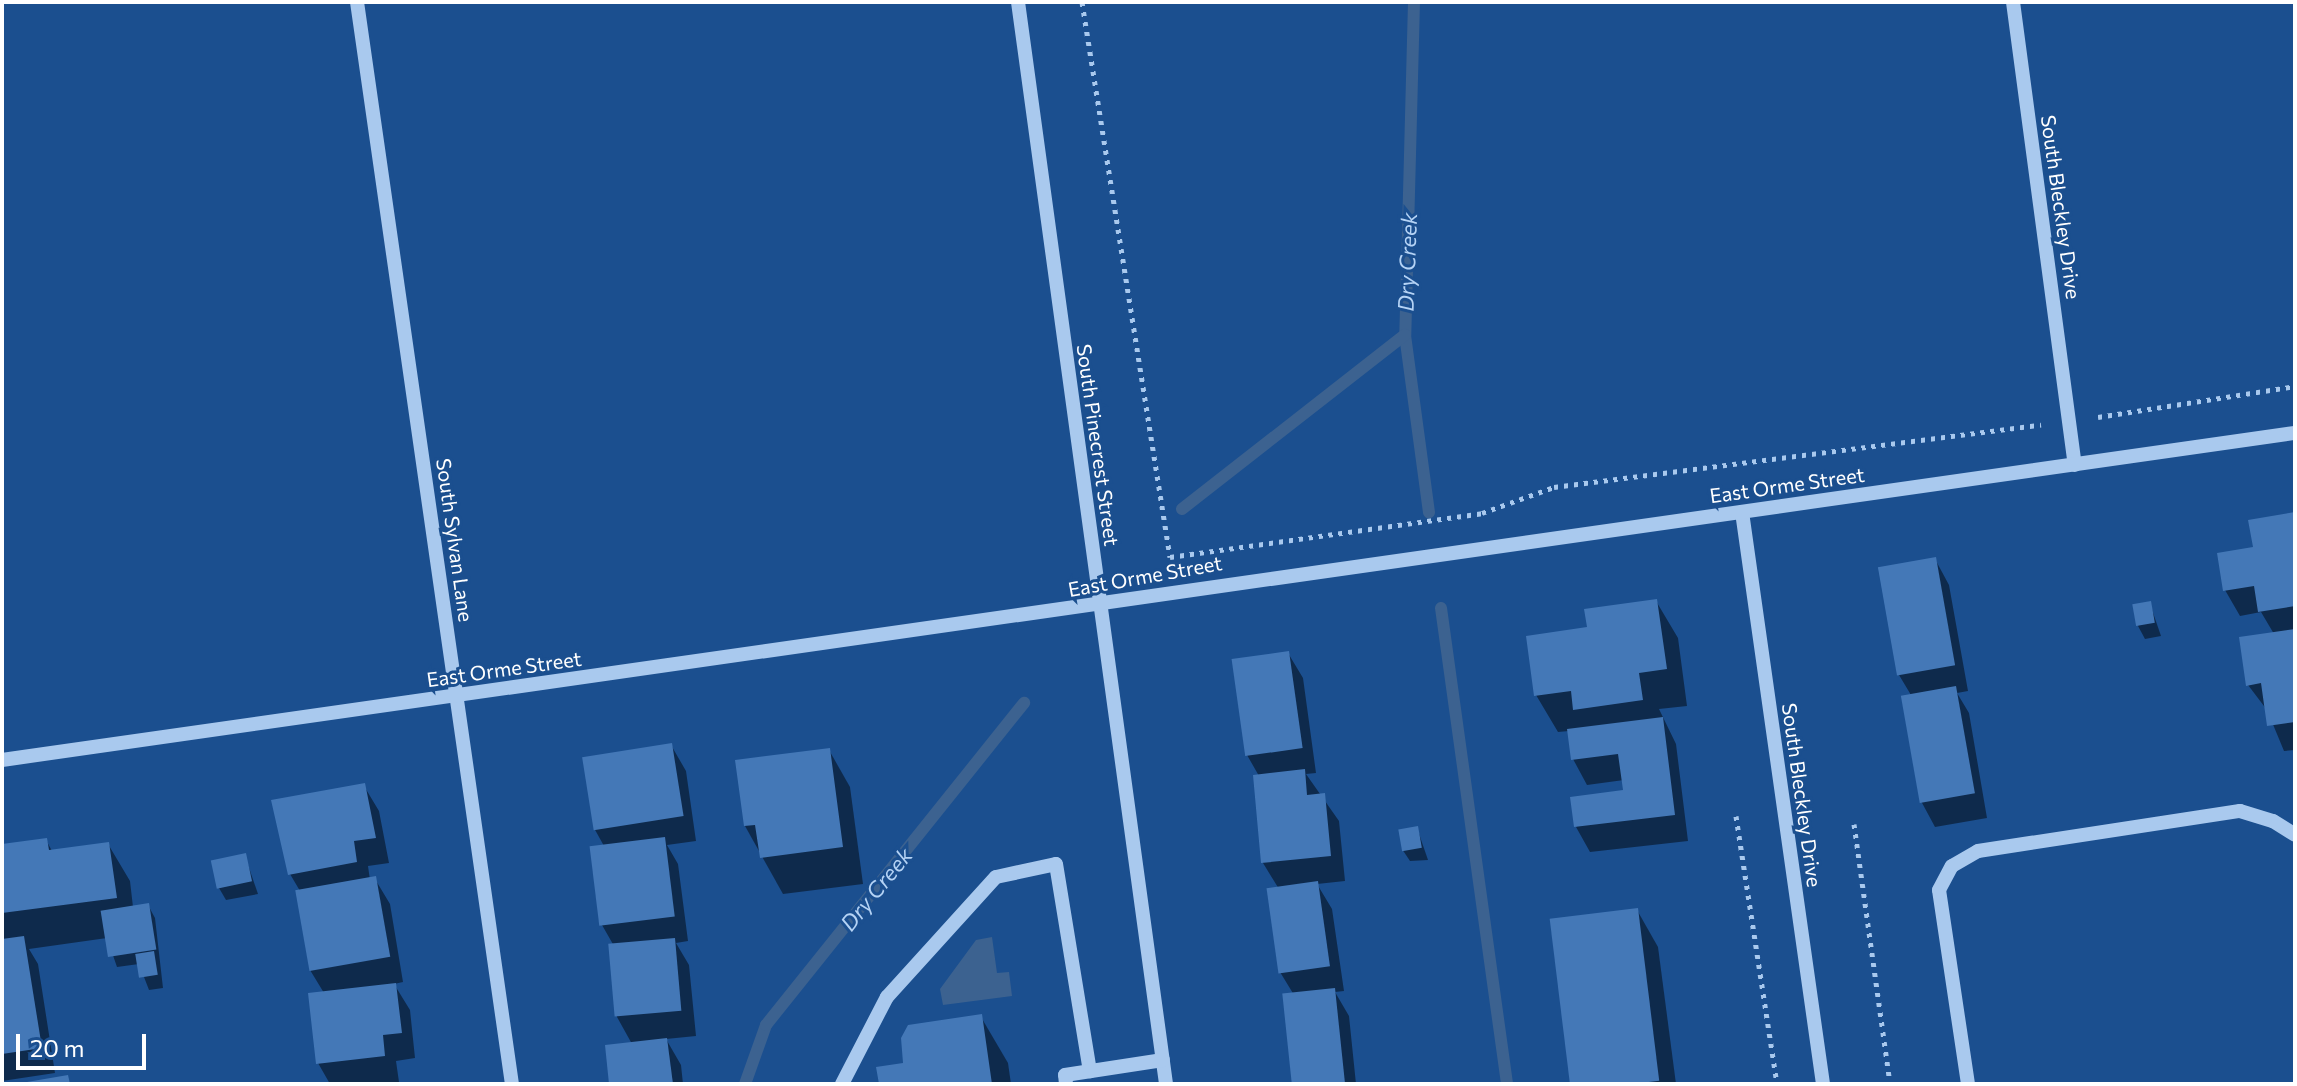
<!DOCTYPE html>
<html>
<head>
<meta charset="utf-8">
<style>
	body { margin:0 }
	#map { position:relative; width:2297px; height:1086px; overflow:hidden; background:#1b4f8f; font-family:Commissioner,sans-serif }
	div>[style] { position:absolute }
	[style*='--x'] { left:calc(var(--x)*1px); top:calc(var(--y)*1px); width:calc(var(--w)*1px); rotate:calc(var(--a)*1deg) }
	.water>* { inset:0; background:#3c6290 }
	.shadow>* { inset:0; background:#0007 }
	.stream>* { height:12px; margin:-6px; padding:0 6px; transform-origin:6px; border-radius:6px; background:#3c6290 }
	.building>* { inset:0; background:#4478b7; transform-origin:0 0 }
	.path>* { height:5px; margin-top:-2.5px; transform-origin:0; background:repeating-linear-gradient(90deg,#a9c9ee 0 4px,transparent 0 10px) }
	.minor>* { height:14px; margin:-7px; padding:0 7px; transform-origin:7px; border-radius:7px; background:#a9c9ee }
	span { translate:-50% -50%; white-space:nowrap; text-align:center; line-height:1.15; -webkit-text-stroke:6px #1b4f8f; paint-order:stroke }
	.street-label { font-size:20px; color:#fff }
	.water-label { font-size:22px; color:#b5d3f5; font-style:italic }
	.frame { position:absolute; inset:0; border:4px solid #fff; pointer-events:none }
	.scale { position:absolute; left:16px; top:1034px; width:130px; height:36px; box-sizing:border-box; border:4px solid #fff; border-top:0; padding-left:10px; font-size:24px; line-height:28px; white-space:nowrap; color:#fff; -webkit-text-stroke:6px #1b4f8f; paint-order:stroke }
</style>
</head>
<body>
<div id="map">
	<div class="water">
		<div style="clip-path:polygon(992px 937px,997px 973px,1009px 972px,1012px 996px,943px 1005px,940px 989px,976px 940px)"></div>
	</div>
	<div class="shadow">
		<div style="clip-path:polygon(2295px 514px,2295px 750px,2284px 751px,2267px 710px,2248px 685px,2274px 634px,2261px 612px,2240px 616px,2225px 590px,2255px 549px)"></div>
		<div style="clip-path:polygon(1935px 559px,1949px 585px,1968px 691px,1957px 693px,1969px 713px,1987px 818px,1935px 827px,1921px 801px,1911px 695px,1899px 675px)"></div>
		<div style="clip-path:polygon(1656px 601px,1678px 638px,1687px 706px,1659px 709px,1676px 744px,1688px 841px,1590px 852px,1576px 827px,1625px 792px,1624px 780px,1587px 785px,1573px 759px,1569px 731px,1558px 732px,1536px 695px,1589px 629px)"></div>
		<div style="clip-path:polygon(2150px 604px,2161px 636px,2145px 639px,2138px 626px)"></div>
		<div style="clip-path:polygon(1288px 653px,1303px 678px,1316px 773px,1306px 774px,1339px 821px,1345px 881px,1317px 884px,1332px 909px,1344px 991px,1335px 992px,1349px 1016px,1356px 1084px,1293px 1084px,1284px 996px,1294px 995px,1280px 972px,1279px 889px,1263px 863px,1259px 776px,1247px 755px)"></div>
		<div style="clip-path:polygon(671px 745px,686px 771px,696px 841px,667px 845px,678px 864px,688px 941px,676px 943px,689px 965px,696px 1036px,666px 1039px,681px 1065px,683px 1084px,611px 1084px,632px 1044px,617px 1017px,614px 946px,602px 925px,604px 846px,594px 828px)"></div>
		<div style="clip-path:polygon(829px 750px,850px 787px,863px 884px,783px 894px,745px 826px)"></div>
		<div style="clip-path:polygon(364px 786px,379px 811px,389px 863px,368px 866px,370px 880px,375px 879px,390px 904px,403px 982px,394px 984px,410px 1010px,415px 1058px,396px 1061px,399px 1082px,330px 1084px,318px 1063px,324px 993px,310px 970px,300px 891px,290px 874px)"></div>
		<div style="clip-path:polygon(1417px 828px,1428px 860px,1410px 861px,1402px 849px)"></div>
		<div style="clip-path:polygon(46px 840px,52px 851px,108px 844px,130px 881px,133px 907px,148px 905px,155px 918px,163px 988px,149px 990px,139px 964px,117px 967px,107px 938px,29px 949px,38px 964px,55px 1073px,2px 1081px,2px 846px)"></div>
		<div style="clip-path:polygon(245px 856px,258px 894px,226px 900px,219px 888px)"></div>
		<div style="clip-path:polygon(1637px 910px,1658px 947px,1676px 1084px,1573px 1084px,1552px 920px)"></div>
		<div style="clip-path:polygon(981px 1017px,1008px 1063px,1011px 1084px,881px 1084px)"></div>
	</div>
	<div class="stream">
		<div style="--x:1414;--y:2;--w:333;--a:91.5"></div>
		<div style="--x:1405;--y:335;--w:179;--a:82.3"></div>
		<div style="--x:1182;--y:509;--w:283;--a:-38"></div>
		<div style="--x:1441;--y:608;--w:481;--a:82.1"></div>
		<div style="--x:745;--y:1084;--w:63;--a:-70.4"></div>
		<div style="--x:766;--y:1025;--w:413;--a:-51.3"></div>
	</div>
	<div class="building">
		<div style="clip-path:polygon(2295px 512px,2295px 606px,2258px 612px,2254px 586px,2223px 591px,2217px 553px,2253px 547px,2248px 520px)"></div>
		<div style="left:1936px;top:557px;width:110px;height:59px;rotate:80deg"></div>
		<div style="clip-path:polygon(1657px 599px,1667px 669px,1639px 673px,1643px 700px,1573px 710px,1571px 691px,1534px 696px,1526px 636px,1587px 627px,1584px 609px)"></div>
		<div style="left:2151px;top:601px;width:22px;height:19px;rotate:80deg"></div>
		<div style="clip-path:polygon(2295px 629px,2295px 722px,2267px 726px,2261px 683px,2246px 686px,2239px 637px)"></div>
		<div style="left:1289px;top:651px;width:98px;height:58px;rotate:82deg"></div>
		<div style="left:1956px;top:686px;width:109px;height:56px;rotate:80deg"></div>
		<div style="clip-path:polygon(1663px 717px,1675px 815px,1574px 827px,1570px 797px,1623px 790px,1618px 754px,1571px 760px,1567px 729px)"></div>
		<div style="left:672px;top:743px;width:74px;height:91px;rotate:81deg"></div>
		<div style="clip-path:polygon(830px 748px,843px 847px,760px 858px,755px 825px,744px 826px,735px 760px)"></div>
		<div style="clip-path:polygon(1305px 769px,1307px 795px,1325px 793px,1331px 856px,1261px 863px,1253px 775px)"></div>
		<div style="clip-path:polygon(365px 783px,376px 838px,354px 841px,357px 862px,288px 875px,271px 800px)"></div>
		<div style="left:1418px;top:826px;width:22px;height:20px;rotate:80deg"></div>
		<div style="left:665px;top:837px;width:80px;height:76px;rotate:83deg"></div>
		<div style="clip-path:polygon(47px 838px,49px 850px,109px 842px,117px 898px,2px 913px,2px 844px)"></div>
		<div style="left:246px;top:853px;width:29px;height:36px;rotate:78deg"></div>
		<div style="left:376px;top:876px;width:82px;height:82px;rotate:80deg"></div>
		<div style="left:1318px;top:881px;width:86px;height:52px;rotate:82deg"></div>
		<div style="left:149px;top:903px;width:47px;height:49px;rotate:81deg"></div>
		<div style="left:1638px;top:908px;width:174px;height:89px;rotate:83deg"></div>
		<div style="clip-path:polygon(24px 936px,42px 1048px,2px 1054px,2px 939px)"></div>
		<div style="left:675px;top:938px;width:73px;height:67px;rotate:85deg"></div>
		<div style="left:154px;top:951px;width:24px;height:19px;rotate:81deg"></div>
		<div style="clip-path:polygon(396px 983px,402px 1033px,383px 1035px,385px 1056px,316px 1064px,308px 993px)"></div>
		<div style="left:1335px;top:988px;width:96px;height:53px;rotate:84deg"></div>
		<div style="clip-path:polygon(982px 1014px,992px 1084px,879px 1084px,876px 1067px,903px 1063px,901px 1038px,908px 1025px)"></div>
		<div style="clip-path:polygon(667px 1038px,673px 1084px,609px 1084px,605px 1045px)"></div>
		<div style="clip-path:polygon(68px 1075px,70px 1084px,27px 1084px,27px 1082px)"></div>
	</div>
	<div class="path">
		<div style="--x:1082;--y:2;--w:562;--a:80.99"></div>
		<div style="--x:1170;--y:557;--w:315;--a:-8"></div>
		<div style="--x:1482;--y:513;--w:77;--a:-19.9"></div>
		<div style="--x:1554;--y:487;--w:491;--a:-7.3"></div>
		<div style="--x:2098;--y:417;--w:199;--a:-8.9"></div>
		<div style="--x:1736;--y:816;--w:271;--a:81.3"></div>
		<div style="--x:1854;--y:824;--w:262;--a:82.1"></div>
	</div>
	<div class="minor">
		<div style="--x:357;--y:2;--w:1093;--a:81.85"></div>
		<div style="--x:1018;--y:2;--w:1092;--a:82.21"></div>
		<div style="--x:2013;--y:2;--w:467;--a:82.4"></div>
		<div style="--x:1742;--y:512;--w:578;--a:81.94"></div>
		<div style="--x:2;--y:760;--w:2316;--a:-8.12"></div>
		<div style="--x:842;--y:1084;--w:98;--a:-62.7"></div>
		<div style="--x:887;--y:997;--w:162;--a:-47.8"></div>
		<div style="--x:996;--y:877;--w:61;--a:-12.2"></div>
		<div style="--x:1056;--y:864;--w:210;--a:80.7"></div>
		<div style="--x:1066;--y:1084;--w:9;--a:-96"></div>
		<div style="--x:1065;--y:1075;--w:99;--a:-8.7"></div>
		<div style="--x:1968;--y:1084;--w:196;--a:-98.5"></div>
		<div style="--x:1939;--y:890;--w:27;--a:-62"></div>
		<div style="--x:1952;--y:866;--w:30;--a:-30"></div>
		<div style="--x:1978;--y:851;--w:265;--a:-8.7"></div>
		<div style="--x:2240;--y:811;--w:34;--a:17"></div>
		<div style="--x:2273;--y:821;--w:26;--a:32"></div>
	</div>
	<div class="street-label">
		<span style="left:2061px;top:207px;rotate:82deg">South Bleckley Drive</span>
		<span style="left:1098px;top:445px;rotate:82deg">South Pinecrest Street</span>
		<span style="left:1787px;top:485px;rotate:-8deg">East Orme Street</span>
		<span style="left:455px;top:540px;rotate:82deg">South Sylvan Lane</span>
		<span style="left:1145px;top:576px;rotate:-10deg">East Orme Street</span>
		<span style="left:504px;top:669px;rotate:-8deg">East Orme Street</span>
		<span style="left:1802px;top:795px;rotate:82deg">South Bleckley Drive</span>
	</div>
	<div class="water-label">
		<span style="left:1407px;top:262px;rotate:-88deg">Dry Creek</span>
		<span style="left:876px;top:889px;rotate:-51deg">Dry Creek</span>
	</div>
	<div class="frame"></div>
	<div class="scale">20 m</div>
</div>
</body>
</html>
